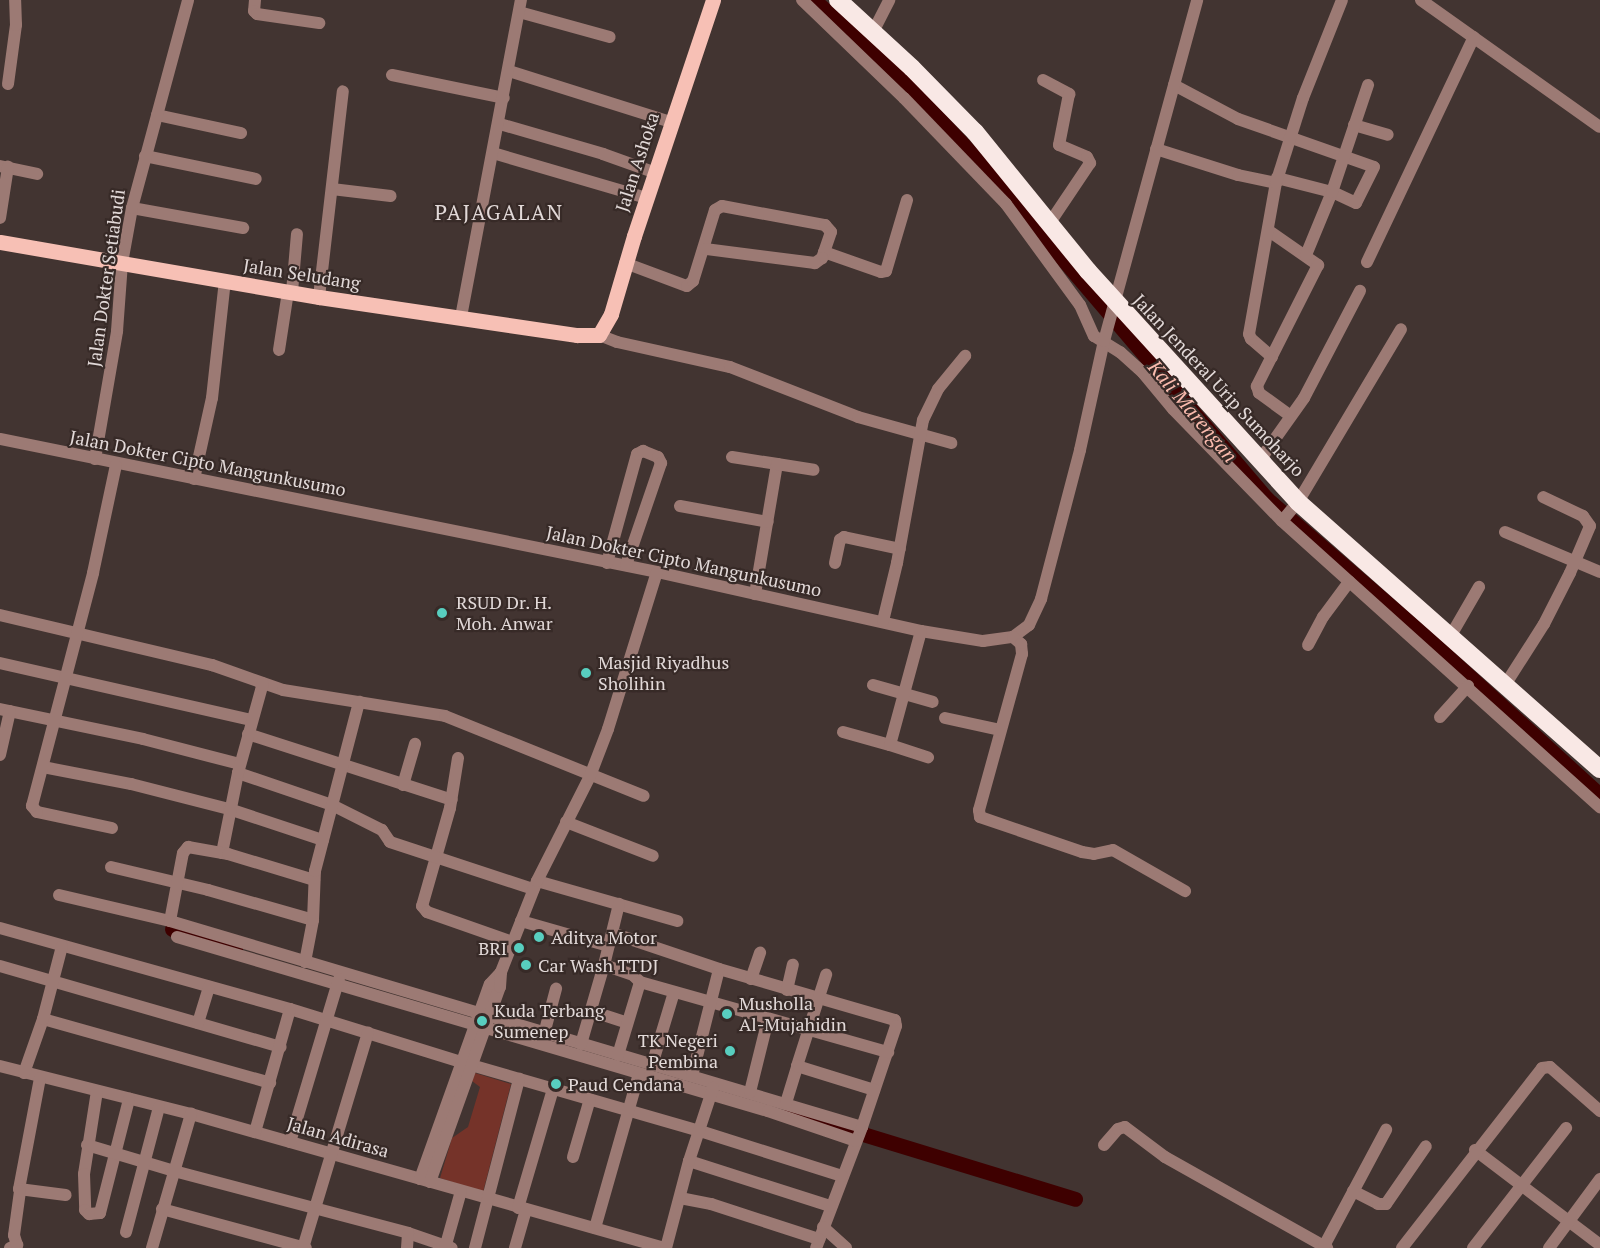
<!DOCTYPE html>
<html>
<head>
<meta charset="utf-8">
<style>
	body { margin:0 }
	#map { position:relative; width:1600px; height:1248px; overflow:hidden; background:#423431; font-family:"PT Serif",serif }
	div>[style] { position:absolute }
	[style*='--x'] { left:calc(var(--x)*1px); top:calc(var(--y)*1px); width:calc(var(--w)*1px); rotate:calc(var(--a)*1deg) }
	.green>* { inset:0; background:#753329 }
	.river>* { height:15px; margin:-7.5px; padding:0 7.5px; transform-origin:7.5px; border-radius:7.5px; background:#3e0000 }
	.minor>* { height:12px; margin:-6px; padding:0 6px; transform-origin:6px; border-radius:6px; background:#9c7a74 }
	.major>* { height:15px; margin:-7.5px; padding:0 7.5px; transform-origin:7.5px; border-radius:7.5px; background:#f7c0b5 }
	.highway>* { height:18px; margin:-9px; padding:0 9px; transform-origin:9px; border-radius:9px; background:#f9e8e5 }
	.dots>* { width:16px; height:16px; translate:-50% -50%; box-sizing:border-box; border:3px solid #372a27; border-radius:50% }
	span { translate:-50% -50%; white-space:nowrap; text-align:center; line-height:1.15; -webkit-text-stroke:4.5px #372a27; paint-order:stroke }
	.street-label { font-size:18px; color:#e2d9d8 }
	.poi-label { font-size:18px; color:#e2d9d8 }
	.left { translate:0 -50%; text-align:left }
	.right { translate:-100% -50%; text-align:right }
	.water-label { font-size:20px; color:#f9baad; font-style:italic }
	.quarter-label { font-size:21px; color:#e2d9d8; letter-spacing:1.5px }
</style>
</head>
<body>
<div id="map">
	<div class="green">
		<div style="clip-path:polygon(475px 1073px,511px 1084px,483px 1192px,440px 1178px,452px 1138px,468px 1127px,480px 1087px,472px 1081px)"></div>
	</div>
	<div class="river">
		<div style="--x:814;--y:0;--w:114;--a:41.8"></div>
		<div style="--x:899;--y:76;--w:129;--a:46.9"></div>
		<div style="--x:987;--y:170;--w:432;--a:49.6"></div>
		<div style="--x:1267;--y:499;--w:206;--a:40.9"></div>
		<div style="--x:1423;--y:634;--w:239;--a:42.3"></div>
		<div style="--x:172;--y:929;--w:66;--a:16.8"></div>
		<div style="--x:791;--y:1112;--w:297;--a:17"></div>
	</div>
	<div class="minor">
		<div style="--x:255;--y:0;--w:11;--a:95"></div>
		<div style="--x:254;--y:11;--w:4;--a:45"></div>
		<div style="--x:257;--y:14;--w:63;--a:8.3"></div>
		<div style="--x:802;--y:0;--w:141;--a:43.9"></div>
		<div style="--x:904;--y:98;--w:147;--a:46.1"></div>
		<div style="--x:1006;--y:204;--w:125;--a:53.8"></div>
		<div style="--x:1080;--y:305;--w:34;--a:66"></div>
		<div style="--x:1094;--y:336;--w:31;--a:32"></div>
		<div style="--x:1120;--y:352;--w:31;--a:42"></div>
		<div style="--x:1143;--y:373;--w:47;--a:50.2"></div>
		<div style="--x:1173;--y:409;--w:156;--a:45.8"></div>
		<div style="--x:1282;--y:521;--w:428;--a:42"></div>
		<div style="--x:1421;--y:0;--w:219;--a:35.4"></div>
		<div style="--x:519;--y:12;--w:94;--a:15.4"></div>
		<div style="--x:873;--y:32;--w:36;--a:-63"></div>
		<div style="--x:509;--y:71;--w:170;--a:17.5"></div>
		<div style="--x:392;--y:75;--w:114;--a:11.6"></div>
		<div style="--x:1043;--y:80;--w:30;--a:28"></div>
		<div style="--x:1069;--y:94;--w:52;--a:101.1"></div>
		<div style="--x:1059;--y:145;--w:30;--a:23"></div>
		<div style="--x:1087;--y:157;--w:7;--a:63"></div>
		<div style="--x:1090;--y:163;--w:73;--a:123.9"></div>
		<div style="--x:8;--y:84;--w:60;--a:-82.3"></div>
		<div style="--x:16;--y:25;--w:25;--a:-92"></div>
		<div style="--x:1174;--y:85;--w:72;--a:28"></div>
		<div style="--x:1238;--y:119;--w:144;--a:19.4"></div>
		<div style="--x:1374;--y:167;--w:40;--a:116.6"></div>
		<div style="--x:1356;--y:203;--w:26;--a:-155"></div>
		<div style="--x:1332;--y:192;--w:57;--a:-165.7"></div>
		<div style="--x:157;--y:115;--w:86;--a:12.1"></div>
		<div style="--x:500;--y:124;--w:107;--a:16.2"></div>
		<div style="--x:603;--y:154;--w:56;--a:19.7"></div>
		<div style="--x:1354;--y:125;--w:35;--a:16"></div>
		<div style="--x:1156;--y:149;--w:86;--a:17.6"></div>
		<div style="--x:1238;--y:175;--w:39;--a:12"></div>
		<div style="--x:493;--y:153;--w:160;--a:16.3"></div>
		<div style="--x:145;--y:156;--w:113;--a:11.7"></div>
		<div style="--x:0;--y:166;--w:38;--a:12"></div>
		<div style="--x:332;--y:189;--w:59;--a:6.8"></div>
		<div style="--x:132;--y:208;--w:113;--a:10.2"></div>
		<div style="--x:0;--y:218;--w:52;--a:-81.1"></div>
		<div style="--x:1269;--y:231;--w:60;--a:34.8"></div>
		<div style="--x:1318;--y:265;--w:136;--a:116.8"></div>
		<div style="--x:1257;--y:386;--w:7;--a:74"></div>
		<div style="--x:1259;--y:393;--w:39;--a:36"></div>
		<div style="--x:824;--y:252;--w:60;--a:19.3"></div>
		<div style="--x:881;--y:272;--w:5;--a:-11"></div>
		<div style="--x:886;--y:271;--w:74;--a:-73.5"></div>
		<div style="--x:1306;--y:255;--w:68;--a:-67.6"></div>
		<div style="--x:1332;--y:192;--w:113;--a:-71.4"></div>
		<div style="--x:1367;--y:262;--w:249;--a:-64.6"></div>
		<div style="--x:625;--y:263;--w:66;--a:20.4"></div>
		<div style="--x:687;--y:286;--w:8;--a:-40"></div>
		<div style="--x:693;--y:281;--w:74;--a:-72.8"></div>
		<div style="--x:715;--y:210;--w:8;--a:-30"></div>
		<div style="--x:722;--y:206;--w:105;--a:10.5"></div>
		<div style="--x:825;--y:225;--w:9;--a:49"></div>
		<div style="--x:831;--y:232;--w:28;--a:109"></div>
		<div style="--x:822;--y:258;--w:9;--a:144"></div>
		<div style="--x:815;--y:263;--w:111;--a:-172.7"></div>
		<div style="--x:292;--y:292;--w:58;--a:-85.1"></div>
		<div style="--x:319;--y:297;--w:207;--a:-83.4"></div>
		<div style="--x:461;--y:317;--w:323;--a:-79.3"></div>
		<div style="--x:599;--y:335;--w:19;--a:21"></div>
		<div style="--x:617;--y:342;--w:116;--a:12.5"></div>
		<div style="--x:730;--y:367;--w:137;--a:21.3"></div>
		<div style="--x:858;--y:417;--w:97;--a:15.6"></div>
		<div style="--x:279;--y:350;--w:59;--a:-81.2"></div>
		<div style="--x:1272;--y:357;--w:28;--a:-139"></div>
		<div style="--x:1251;--y:339;--w:5;--a:-112"></div>
		<div style="--x:1249;--y:334;--w:153;--a:-79.9"></div>
		<div style="--x:1276;--y:183;--w:89;--a:-72.4"></div>
		<div style="--x:1303;--y:98;--w:105;--a:-68.3"></div>
		<div style="--x:0;--y:439;--w:670;--a:11.44"></div>
		<div style="--x:657;--y:572;--w:271;--a:12.6"></div>
		<div style="--x:921;--y:631;--w:63;--a:9.2"></div>
		<div style="--x:983;--y:641;--w:30;--a:-8"></div>
		<div style="--x:1013;--y:637;--w:20;--a:-37"></div>
		<div style="--x:1029;--y:625;--w:29;--a:-65"></div>
		<div style="--x:1041;--y:599;--w:154;--a:-75.3"></div>
		<div style="--x:1080;--y:450;--w:112;--a:-77.6"></div>
		<div style="--x:1104;--y:341;--w:353;--a:-74.7"></div>
		<div style="--x:732;--y:457;--w:46;--a:8.8"></div>
		<div style="--x:777;--y:464;--w:132;--a:99.6"></div>
		<div style="--x:95;--y:459;--w:130;--a:-80.2"></div>
		<div style="--x:117;--y:331;--w:68;--a:-85.8"></div>
		<div style="--x:122;--y:263;--w:56;--a:-79.7"></div>
		<div style="--x:132;--y:208;--w:215;--a:-74.9"></div>
		<div style="--x:1260;--y:460;--w:76;--a:-54.6"></div>
		<div style="--x:1304;--y:398;--w:121;--a:-62.4"></div>
		<div style="--x:777;--y:464;--w:37;--a:9"></div>
		<div style="--x:194;--y:479;--w:83;--a:-77.5"></div>
		<div style="--x:212;--y:398;--w:118;--a:-83.7"></div>
		<div style="--x:680;--y:506;--w:89;--a:10.3"></div>
		<div style="--x:1282;--y:521;--w:25;--a:-50"></div>
		<div style="--x:1298;--y:502;--w:201;--a:-59.2"></div>
		<div style="--x:1505;--y:532;--w:103;--a:22.8"></div>
		<div style="--x:607;--y:563;--w:113;--a:-74.6"></div>
		<div style="--x:637;--y:454;--w:7;--a:-27"></div>
		<div style="--x:643;--y:451;--w:16;--a:22"></div>
		<div style="--x:658;--y:457;--w:7;--a:63"></div>
		<div style="--x:661;--y:463;--w:108;--a:108.9"></div>
		<div style="--x:835;--y:563;--w:24;--a:-78"></div>
		<div style="--x:840;--y:540;--w:5;--a:-37"></div>
		<div style="--x:844;--y:537;--w:57;--a:12.1"></div>
		<div style="--x:0;--y:615;--w:218;--a:13.3"></div>
		<div style="--x:212;--y:665;--w:75;--a:19.4"></div>
		<div style="--x:283;--y:690;--w:164;--a:9.1"></div>
		<div style="--x:445;--y:716;--w:214;--a:21.9"></div>
		<div style="--x:883;--y:621;--w:60;--a:-76.4"></div>
		<div style="--x:897;--y:563;--w:145;--a:-79.7"></div>
		<div style="--x:923;--y:420;--w:34;--a:-64"></div>
		<div style="--x:938;--y:389;--w:43;--a:-50.7"></div>
		<div style="--x:1013;--y:637;--w:11;--a:41"></div>
		<div style="--x:1021;--y:644;--w:10;--a:84"></div>
		<div style="--x:1022;--y:654;--w:162;--a:105.4"></div>
		<div style="--x:979;--y:810;--w:7;--a:82"></div>
		<div style="--x:980;--y:817;--w:108;--a:18.9"></div>
		<div style="--x:1082;--y:852;--w:12;--a:9"></div>
		<div style="--x:1094;--y:854;--w:19;--a:-12"></div>
		<div style="--x:1113;--y:850;--w:83;--a:29.7"></div>
		<div style="--x:1450;--y:637;--w:58;--a:-59.9"></div>
		<div style="--x:1308;--y:645;--w:32;--a:-62"></div>
		<div style="--x:1323;--y:617;--w:44;--a:-53.4"></div>
		<div style="--x:0;--y:663;--w:257;--a:12.8"></div>
		<div style="--x:873;--y:685;--w:62;--a:15.8"></div>
		<div style="--x:1505;--y:685;--w:72;--a:-57.4"></div>
		<div style="--x:1544;--y:624;--w:57;--a:-63"></div>
		<div style="--x:1570;--y:573;--w:51;--a:-66.9"></div>
		<div style="--x:1590;--y:526;--w:12;--a:-125"></div>
		<div style="--x:1583;--y:516;--w:44;--a:-154.6"></div>
		<div style="--x:0;--y:709;--w:146;--a:11.8"></div>
		<div style="--x:143;--y:739;--w:100;--a:14.5"></div>
		<div style="--x:1440;--y:717;--w:42;--a:-47.9"></div>
		<div style="--x:945;--y:718;--w:56;--a:12.3"></div>
		<div style="--x:843;--y:732;--w:49;--a:15.5"></div>
		<div style="--x:890;--y:745;--w:118;--a:-74.8"></div>
		<div style="--x:248;--y:734;--w:214;--a:17.9"></div>
		<div style="--x:890;--y:745;--w:40;--a:18"></div>
		<div style="--x:0;--y:755;--w:45;--a:-77.2"></div>
		<div style="--x:458;--y:758;--w:51;--a:99.1"></div>
		<div style="--x:450;--y:808;--w:102;--a:105.9"></div>
		<div style="--x:422;--y:906;--w:8;--a:50"></div>
		<div style="--x:427;--y:912;--w:90;--a:19.4"></div>
		<div style="--x:43;--y:767;--w:90;--a:10.9"></div>
		<div style="--x:131;--y:784;--w:101;--a:14.3"></div>
		<div style="--x:229;--y:809;--w:99;--a:18.3"></div>
		<div style="--x:238;--y:773;--w:99;--a:18.8"></div>
		<div style="--x:332;--y:805;--w:56;--a:26.6"></div>
		<div style="--x:382;--y:830;--w:14;--a:56"></div>
		<div style="--x:390;--y:842;--w:151;--a:18.2"></div>
		<div style="--x:403;--y:785;--w:43;--a:-73.7"></div>
		<div style="--x:566;--y:822;--w:93;--a:21.3"></div>
		<div style="--x:112;--y:828;--w:77;--a:-168"></div>
		<div style="--x:37;--y:812;--w:8;--a:-130"></div>
		<div style="--x:32;--y:806;--w:241;--a:-75.3"></div>
		<div style="--x:93;--y:573;--w:110;--a:-78"></div>
		<div style="--x:222;--y:853;--w:82;--a:-78.7"></div>
		<div style="--x:238;--y:773;--w:93;--a:-74.5"></div>
		<div style="--x:111;--y:867;--w:100;--a:13.3"></div>
		<div style="--x:208;--y:890;--w:109;--a:15.9"></div>
		<div style="--x:537;--y:881;--w:146;--a:15.9"></div>
		<div style="--x:59;--y:895;--w:114;--a:13.2"></div>
		<div style="--x:170;--y:921;--w:722;--a:16.58"></div>
		<div style="--x:862;--y:1127;--w:129;--a:110.8"></div>
		<div style="--x:170;--y:921;--w:69;--a:-79.2"></div>
		<div style="--x:183;--y:853;--w:8;--a:-50"></div>
		<div style="--x:188;--y:847;--w:41;--a:9.9"></div>
		<div style="--x:228;--y:854;--w:90;--a:16.8"></div>
		<div style="--x:521;--y:921;--w:91;--a:15.9"></div>
		<div style="--x:0;--y:928;--w:301;--a:15.6"></div>
		<div style="--x:290;--y:1009;--w:179;--a:17.2"></div>
		<div style="--x:612;--y:933;--w:113;--a:18.6"></div>
		<div style="--x:719;--y:969;--w:183;--a:16.2"></div>
		<div style="--x:895;--y:1020;--w:6;--a:81"></div>
		<div style="--x:896;--y:1026;--w:107;--a:108.6"></div>
		<div style="--x:177;--y:937;--w:616;--a:16.41"></div>
		<div style="--x:768;--y:1111;--w:93;--a:18.8"></div>
		<div style="--x:305;--y:962;--w:43;--a:-79.2"></div>
		<div style="--x:313;--y:920;--w:49;--a:-87.7"></div>
		<div style="--x:315;--y:871;--w:175;--a:-75.4"></div>
		<div style="--x:604;--y:965;--w:31;--a:19"></div>
		<div style="--x:633;--y:975;--w:10;--a:45"></div>
		<div style="--x:640;--y:982;--w:258;--a:15.8"></div>
		<div style="--x:0;--y:966;--w:292;--a:16.1"></div>
		<div style="--x:751;--y:979;--w:28;--a:-71"></div>
		<div style="--x:787;--y:990;--w:26;--a:-77"></div>
		<div style="--x:591;--y:1011;--w:38;--a:18"></div>
		<div style="--x:43;--y:1019;--w:236;--a:15.7"></div>
		<div style="--x:198;--y:1023;--w:38;--a:-73"></div>
		<div style="--x:544;--y:1034;--w:47;--a:-75.1"></div>
		<div style="--x:581;--y:1044;--w:82;--a:-73.8"></div>
		<div style="--x:604;--y:965;--w:63;--a:-76.2"></div>
		<div style="--x:618;--y:1055;--w:76;--a:-73.2"></div>
		<div style="--x:471;--y:1065;--w:238;--a:16.1"></div>
		<div style="--x:700;--y:1131;--w:149;--a:17.6"></div>
		<div style="--x:652;--y:1065;--w:76;--a:-73.2"></div>
		<div style="--x:0;--y:1066;--w:197;--a:14.1"></div>
		<div style="--x:191;--y:1114;--w:493;--a:15.8"></div>
		<div style="--x:797;--y:1066;--w:96;--a:-72.3"></div>
		<div style="--x:24;--y:1073;--w:57;--a:-70.6"></div>
		<div style="--x:43;--y:1019;--w:75;--a:-75.4"></div>
		<div style="--x:692;--y:1076;--w:110;--a:-75.8"></div>
		<div style="--x:40;--y:1078;--w:113;--a:100.7"></div>
		<div style="--x:19;--y:1189;--w:47;--a:7.3"></div>
		<div style="--x:97;--y:1091;--w:84;--a:98.9"></div>
		<div style="--x:84;--y:1174;--w:36;--a:88"></div>
		<div style="--x:85;--y:1210;--w:6;--a:45"></div>
		<div style="--x:89;--y:1214;--w:11;--a:-5"></div>
		<div style="--x:100;--y:1213;--w:118;--a:-75.7"></div>
		<div style="--x:750;--y:1092;--w:75;--a:-76.1"></div>
		<div style="--x:786;--y:1103;--w:39;--a:-73"></div>
		<div style="--x:797;--y:1066;--w:81;--a:17.3"></div>
		<div style="--x:255;--y:1132;--w:128;--a:-74.1"></div>
		<div style="--x:290;--y:1142;--w:170;--a:-73.3"></div>
		<div style="--x:87;--y:1145;--w:91;--a:16.6"></div>
		<div style="--x:174;--y:1171;--w:242;--a:14.8"></div>
		<div style="--x:408;--y:1233;--w:46;--a:18.8"></div>
		<div style="--x:1104;--y:1145;--w:21;--a:-49"></div>
		<div style="--x:1118;--y:1129;--w:7;--a:-16"></div>
		<div style="--x:1125;--y:1127;--w:50;--a:36.9"></div>
		<div style="--x:1165;--y:1157;--w:186;--a:29.3"></div>
		<div style="--x:1475;--y:1150;--w:157;--a:37.2"></div>
		<div style="--x:573;--y:1157;--w:60;--a:-73.7"></div>
		<div style="--x:689;--y:1161;--w:148;--a:17.7"></div>
		<div style="--x:420;--y:1179;--w:207;--a:-70.3"></div>
		<div style="--x:490;--y:984;--w:16;--a:-47"></div>
		<div style="--x:501;--y:972;--w:98;--a:-68.4"></div>
		<div style="--x:537;--y:881;--w:118;--a:-63.2"></div>
		<div style="--x:590;--y:776;--w:50;--a:-69"></div>
		<div style="--x:608;--y:729;--w:164;--a:-72.7"></div>
		<div style="--x:430;--y:1182;--w:207;--a:-70.3"></div>
		<div style="--x:500;--y:987;--w:15;--a:-86"></div>
		<div style="--x:1353;--y:1191;--w:28;--a:27"></div>
		<div style="--x:1378;--y:1204;--w:8;--a:0"></div>
		<div style="--x:1386;--y:1204;--w:70;--a:-55.4"></div>
		<div style="--x:680;--y:1198;--w:32;--a:11"></div>
		<div style="--x:711;--y:1204;--w:114;--a:18"></div>
		<div style="--x:518;--y:1208;--w:124;--a:-73.6"></div>
		<div style="--x:162;--y:1209;--w:149;--a:15.2"></div>
		<div style="--x:823;--y:1227;--w:31;--a:42"></div>
		<div style="--x:595;--y:1228;--w:160;--a:-74.1"></div>
		<div style="--x:126;--y:1232;--w:129;--a:-75.2"></div>
		<div style="--x:1324;--y:1246;--w:132;--a:-61.9"></div>
		<div style="--x:10;--y:1248;--w:8;--a:-23"></div>
		<div style="--x:17;--y:1245;--w:10;--a:-107"></div>
		<div style="--x:14;--y:1235;--w:44;--a:-82.2"></div>
		<div style="--x:152;--y:1248;--w:140;--a:-73.8"></div>
		<div style="--x:303;--y:1248;--w:225;--a:-73.2"></div>
		<div style="--x:407;--y:1248;--w:15;--a:-86"></div>
		<div style="--x:445;--y:1248;--w:59;--a:-74.3"></div>
		<div style="--x:475;--y:1248;--w:175;--a:-75.4"></div>
		<div style="--x:515;--y:1248;--w:40;--a:-74"></div>
		<div style="--x:666;--y:1248;--w:90;--a:-75.2"></div>
		<div style="--x:689;--y:1161;--w:77;--a:-71.8"></div>
		<div style="--x:1402;--y:1248;--w:228;--a:-52.1"></div>
		<div style="--x:1542;--y:1068;--w:8;--a:-7"></div>
		<div style="--x:1550;--y:1067;--w:67;--a:41.3"></div>
		<div style="--x:1473;--y:1248;--w:152;--a:-52.2"></div>
		<div style="--x:1549;--y:1248;--w:86;--a:-53.5"></div>
	</div>
	<div class="major">
		<div style="--x:0;--y:242;--w:324;--a:9.8"></div>
		<div style="--x:319;--y:297;--w:261;--a:8.4"></div>
		<div style="--x:577;--y:335;--w:22;--a:0"></div>
		<div style="--x:599;--y:335;--w:24;--a:-60"></div>
		<div style="--x:611;--y:314;--w:81;--a:-73.6"></div>
		<div style="--x:634;--y:236;--w:249;--a:-71.5"></div>
	</div>
	<div class="highway">
		<div style="--x:838;--y:0;--w:100;--a:42.6"></div>
		<div style="--x:912;--y:68;--w:90;--a:45.5"></div>
		<div style="--x:975;--y:132;--w:179;--a:50.9"></div>
		<div style="--x:1088;--y:271;--w:312;--a:47.7"></div>
		<div style="--x:1298;--y:502;--w:403;--a:41.5"></div>
	</div>
	<div class="dots">
		<div style="left:442px;top:613px;background:#58cebf"></div>
		<div style="left:586px;top:673px;background:#58cebf"></div>
		<div style="left:539px;top:937px;background:#58cebf"></div>
		<div style="left:519px;top:948px;background:#58cebf"></div>
		<div style="left:526px;top:965px;background:#58cebf"></div>
		<div style="left:727px;top:1014px;background:#58cebf"></div>
		<div style="left:482px;top:1021px;background:#58cebf"></div>
		<div style="left:730px;top:1051px;background:#58cebf"></div>
		<div style="left:556px;top:1084px;background:#58cebf"></div>
	</div>
	<div class="street-label">
		<span style="left:637px;top:162px;rotate:-72deg">Jalan Ashoka</span>
		<span style="left:302px;top:274px;rotate:9deg">Jalan Seludang</span>
		<span style="left:106px;top:278px;rotate:-82deg">Jalan Dokter Setiabudi</span>
		<span style="left:1219px;top:385px;rotate:47deg">Jalan Jenderal Urip Sumoharjo</span>
		<span style="left:208px;top:463px;rotate:11deg">Jalan Dokter Cipto Mangunkusumo</span>
		<span style="left:684px;top:561px;rotate:12deg">Jalan Dokter Cipto Mangunkusumo</span>
		<span style="left:338px;top:1137px;rotate:16deg">Jalan Adirasa</span>
	</div>
	<div class="poi-label">
		<span class="left" style="left:456px;top:613px">RSUD Dr. H.<br>Moh. Anwar</span>
		<span class="left" style="left:598px;top:673px">Masjid Riyadhus<br>Sholihin</span>
		<span class="left" style="left:551px;top:937px">Aditya Motor</span>
		<span class="right" style="left:507px;top:948px">BRI</span>
		<span class="left" style="left:538px;top:965px">Car Wash TTDJ</span>
		<span class="left" style="left:739px;top:1014px">Musholla<br>Al-Mujahidin</span>
		<span class="left" style="left:494px;top:1021px">Kuda Terbang<br>Sumenep</span>
		<span class="right" style="left:718px;top:1051px">TK Negeri<br>Pembina</span>
		<span class="left" style="left:568px;top:1084px">Paud Cendana</span>
	</div>
	<div class="water-label">
		<span style="left:1193px;top:411px;rotate:50deg">Kali Marengan</span>
	</div>
	<div class="quarter-label">
		<span style="left:499px;top:212px">PAJAGALAN</span>
	</div>
</div>
</body>
</html>
